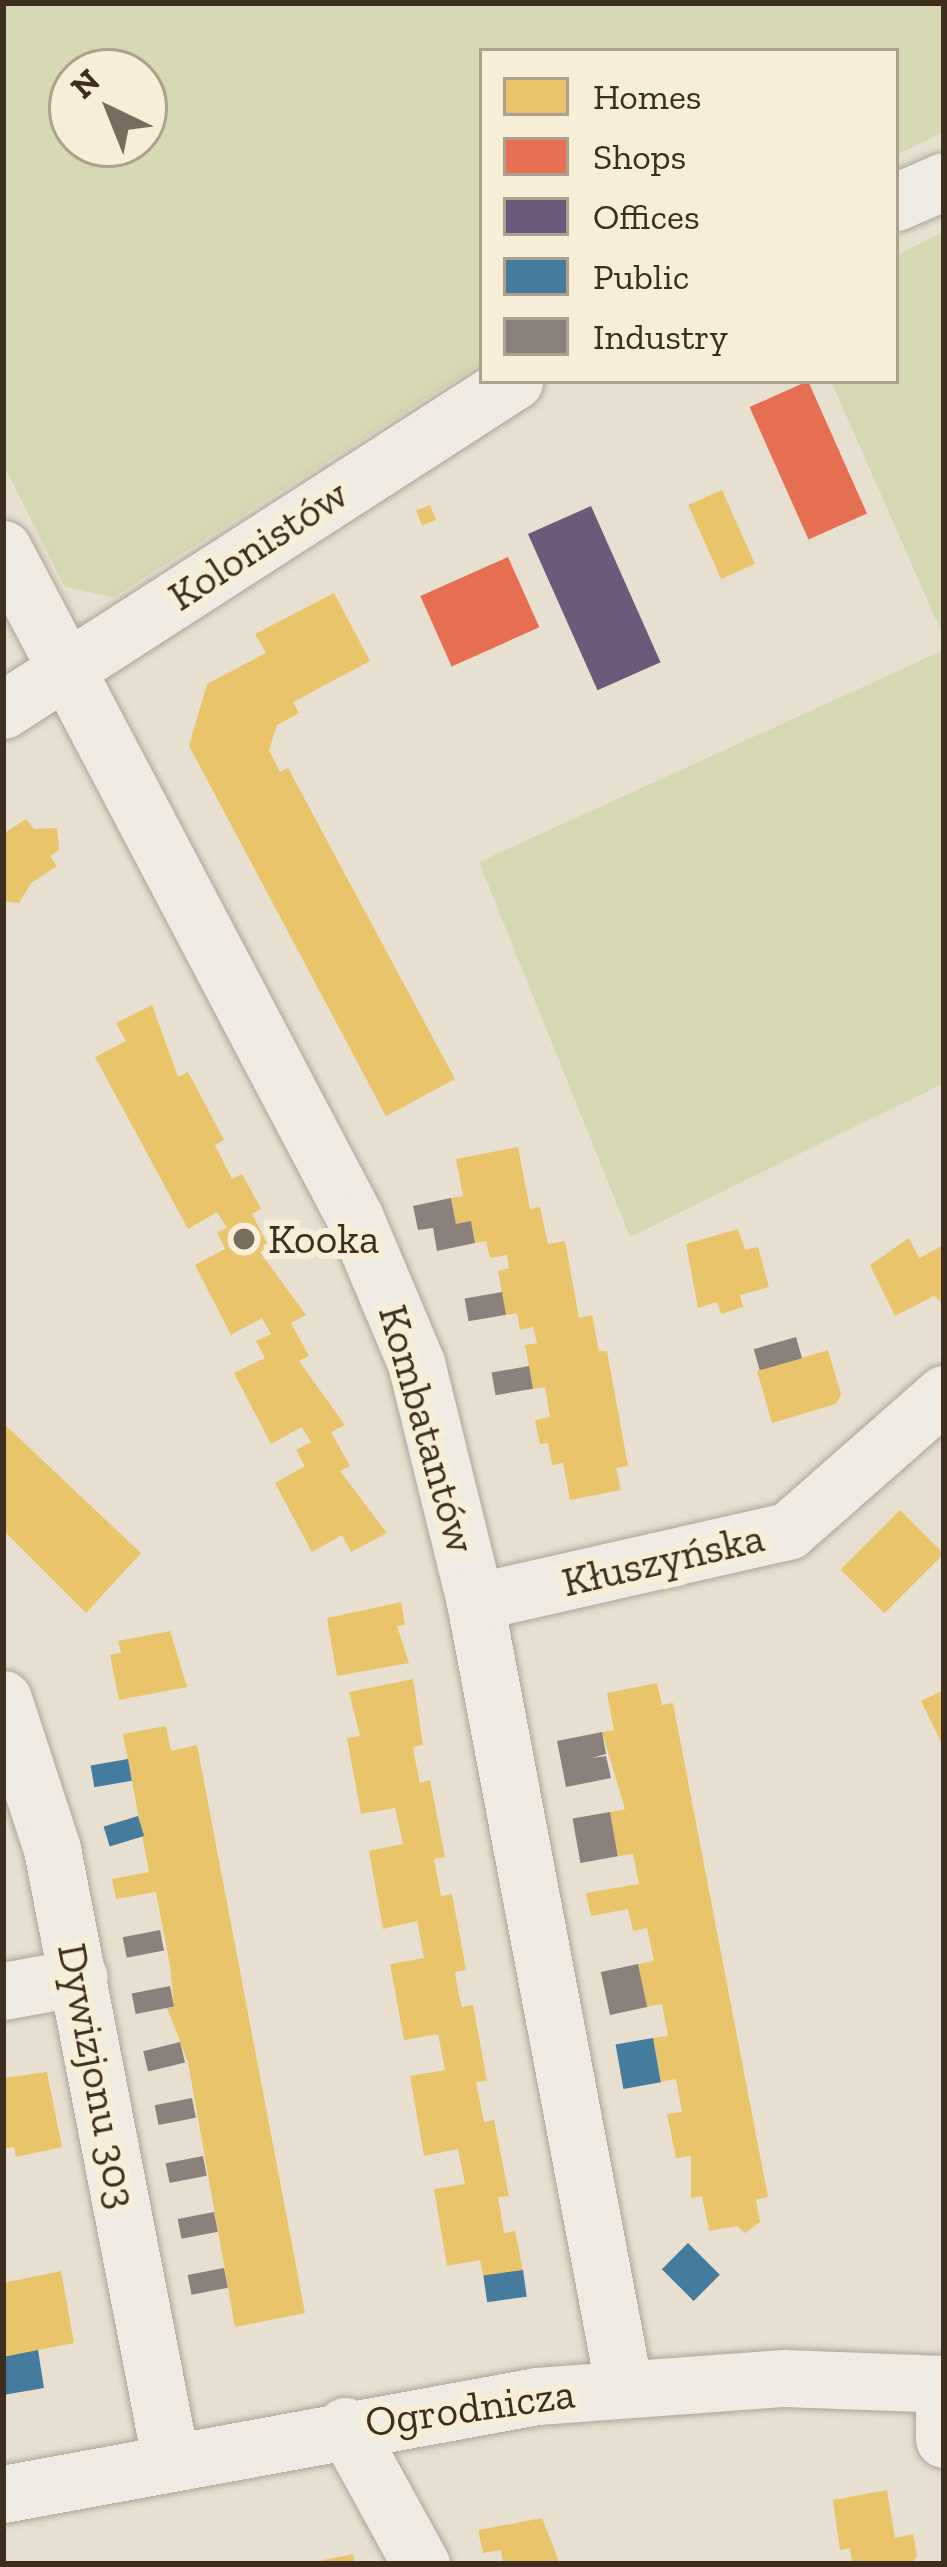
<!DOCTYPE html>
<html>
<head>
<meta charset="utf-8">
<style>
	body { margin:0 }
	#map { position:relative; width:947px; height:2567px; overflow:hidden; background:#e7e0d1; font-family:"Zilla Slab",serif }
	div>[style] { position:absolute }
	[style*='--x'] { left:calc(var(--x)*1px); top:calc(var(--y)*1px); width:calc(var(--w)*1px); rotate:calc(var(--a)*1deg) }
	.green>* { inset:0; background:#d6d7b3 }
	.homes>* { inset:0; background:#e9c46a; transform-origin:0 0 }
	.shops>* { inset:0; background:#e76f51; transform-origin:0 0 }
	.offices>* { inset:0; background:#6d597a; transform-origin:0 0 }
	.public>* { inset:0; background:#457b9d; transform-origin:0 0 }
	.industry>* { inset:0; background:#8a817c; transform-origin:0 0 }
	.roads { filter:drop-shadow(0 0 3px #ada599) drop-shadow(0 0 3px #ada599) }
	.minor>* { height:57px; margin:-28.5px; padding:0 28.5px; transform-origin:28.5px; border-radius:28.5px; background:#efebe3 }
	.dots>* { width:33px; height:33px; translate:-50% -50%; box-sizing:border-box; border:6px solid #f7eed8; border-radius:50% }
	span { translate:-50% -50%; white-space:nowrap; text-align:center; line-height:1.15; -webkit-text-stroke:12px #f7eed8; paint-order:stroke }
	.street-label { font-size:42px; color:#3d2e20 }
	.poi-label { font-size:42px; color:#3d2e20 }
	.left { translate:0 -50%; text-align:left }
	.frame { position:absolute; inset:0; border:6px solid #3d2e20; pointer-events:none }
	.legend { position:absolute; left:479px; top:48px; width:420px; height:336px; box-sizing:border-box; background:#f7eed8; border:3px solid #ada18e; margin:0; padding:15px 21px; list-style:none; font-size:36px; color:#3d2e20 }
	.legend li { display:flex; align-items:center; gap:24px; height:60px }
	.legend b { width:60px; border:3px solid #ada18e }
	.north { position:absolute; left:48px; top:48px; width:120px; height:120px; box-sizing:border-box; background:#f7eed8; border:3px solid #ada18e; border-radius:50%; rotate:317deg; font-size:33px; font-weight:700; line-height:48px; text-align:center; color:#3d2e20 }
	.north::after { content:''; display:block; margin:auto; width:42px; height:54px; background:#786c5e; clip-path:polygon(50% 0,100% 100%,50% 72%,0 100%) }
</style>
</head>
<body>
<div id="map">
	<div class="green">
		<div style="clip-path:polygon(evenodd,3px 3px,944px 3px,944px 132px,896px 155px,896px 51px,482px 51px,482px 363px,114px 597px,65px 587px,3px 464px,3px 3px,72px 72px,144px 72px,144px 144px,72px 144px,72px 72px)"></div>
		<div style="clip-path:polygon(944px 231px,944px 638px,831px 381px,896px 381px,896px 256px)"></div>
		<div style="clip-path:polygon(944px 650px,944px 1083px,630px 1237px,479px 862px)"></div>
	</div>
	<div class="homes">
		<div style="left:722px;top:490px;width:81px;height:37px;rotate:66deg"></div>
		<div style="left:430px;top:505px;width:16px;height:15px;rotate:68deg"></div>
		<div style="clip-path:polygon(334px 593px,370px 661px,293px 702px,299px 713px,277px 725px,269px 750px,280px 772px,288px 768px,455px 1079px,386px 1116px,189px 746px,207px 684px,266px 653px,255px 634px)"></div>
		<div style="clip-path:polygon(26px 819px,34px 829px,57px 828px,59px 850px,50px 856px,57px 866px,31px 883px,19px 903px,3px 901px,3px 834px)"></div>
		<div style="clip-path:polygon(152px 1005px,178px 1077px,188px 1072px,224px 1140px,215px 1145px,232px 1179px,242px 1174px,261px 1209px,252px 1214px,269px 1247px,260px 1252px,306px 1315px,291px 1323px,309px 1356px,299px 1361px,345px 1425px,331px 1432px,350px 1466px,340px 1471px,387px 1533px,351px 1552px,342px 1535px,312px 1552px,275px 1483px,305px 1466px,296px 1450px,311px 1442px,302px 1427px,271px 1444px,234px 1373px,265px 1358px,256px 1341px,271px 1334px,262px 1318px,231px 1335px,195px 1265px,225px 1249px,217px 1232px,227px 1228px,217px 1212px,188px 1229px,95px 1057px,126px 1041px,116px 1023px)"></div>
		<div style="clip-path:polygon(518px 1147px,530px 1209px,540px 1207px,548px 1244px,565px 1241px,579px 1318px,592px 1315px,599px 1351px,607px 1351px,628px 1466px,616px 1468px,621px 1490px,570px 1500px,563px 1463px,552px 1465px,548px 1443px,540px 1444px,535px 1420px,550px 1417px,545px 1387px,533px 1389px,525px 1345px,537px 1343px,533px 1327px,520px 1330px,517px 1313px,506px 1315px,498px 1271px,509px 1268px,507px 1255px,490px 1258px,486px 1241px,475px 1243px,471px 1221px,456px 1224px,451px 1198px,463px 1196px,456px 1159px)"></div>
		<div style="clip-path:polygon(738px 1229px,745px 1250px,758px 1247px,769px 1287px,740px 1295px,743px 1307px,721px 1314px,717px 1302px,698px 1308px,686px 1244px)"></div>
		<div style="clip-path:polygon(909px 1238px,919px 1258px,944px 1245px,944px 1304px,934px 1296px,895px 1316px,870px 1265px)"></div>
		<div style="clip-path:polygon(828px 1350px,841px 1395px,836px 1404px,772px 1423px,757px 1371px)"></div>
		<div style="clip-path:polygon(3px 1423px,141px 1553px,86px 1613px,3px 1530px)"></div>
		<div style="left:900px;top:1510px;width:62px;height:84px;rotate:45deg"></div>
		<div style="clip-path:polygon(401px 1602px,405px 1625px,397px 1626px,409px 1663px,337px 1676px,327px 1618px)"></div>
		<div style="clip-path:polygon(170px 1631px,187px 1687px,119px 1700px,110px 1655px,121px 1653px,118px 1641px)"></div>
		<div style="clip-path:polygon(413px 1679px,423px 1745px,413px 1747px,416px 1764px,420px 1783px,430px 1780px,445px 1857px,434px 1859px,441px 1896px,452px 1894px,466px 1970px,455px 1972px,458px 1991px,462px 2007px,473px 2005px,487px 2081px,476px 2082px,484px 2122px,494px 2120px,509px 2196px,498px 2197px,504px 2233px,515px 2231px,523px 2270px,484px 2279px,480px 2260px,447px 2266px,434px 2189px,465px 2184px,458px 2149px,424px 2156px,410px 2076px,445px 2070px,438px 2034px,404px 2040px,390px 1964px,424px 1958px,417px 1921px,383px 1929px,369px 1851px,403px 1844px,395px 1808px,361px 1814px,347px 1738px,360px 1736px,349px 1692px)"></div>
		<div style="clip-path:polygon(657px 1683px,662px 1705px,673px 1703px,768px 2197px,756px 2200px,760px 2222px,745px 2233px,737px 2226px,709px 2231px,702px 2196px,691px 2198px,691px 2156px,676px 2158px,667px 2114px,682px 2112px,676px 2079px,661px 2082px,653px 2038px,668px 2036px,662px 2004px,647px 2007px,638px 1964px,654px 1961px,647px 1928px,633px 1931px,628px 1909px,591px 1916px,586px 1893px,639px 1884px,633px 1854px,618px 1856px,610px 1812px,625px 1809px,602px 1732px,614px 1730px,607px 1693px)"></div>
		<div style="clip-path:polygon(944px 1690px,944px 1748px,921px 1701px)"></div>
		<div style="clip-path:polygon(166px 1726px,171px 1751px,197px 1745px,305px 2313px,235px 2327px,188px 2062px,167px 2008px,174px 2007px,170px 1966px,156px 1892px,116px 1899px,112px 1879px,149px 1872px,123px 1734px)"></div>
		<div style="clip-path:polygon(47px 2072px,62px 2147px,16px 2157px,14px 2147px,3px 2149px,3px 2078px)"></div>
		<div style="clip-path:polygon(61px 2271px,74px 2343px,3px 2357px,3px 2283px)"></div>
		<div style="clip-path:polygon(887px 2490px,895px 2538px,913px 2534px,917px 2556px,912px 2564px,852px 2564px,850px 2548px,840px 2550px,833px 2500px)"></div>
		<div style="clip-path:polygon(542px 2518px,560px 2564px,503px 2564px,501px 2550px,483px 2553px,478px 2530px)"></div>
		<div style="clip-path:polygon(353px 2554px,355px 2564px,315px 2564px,314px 2562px)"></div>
	</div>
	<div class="shops">
		<div style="left:808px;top:381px;width:145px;height:64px;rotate:66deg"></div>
		<div style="left:508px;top:557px;width:77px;height:96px;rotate:66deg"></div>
	</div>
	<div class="offices">
		<div style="left:591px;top:506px;width:171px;height:69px;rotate:66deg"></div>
	</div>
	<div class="public">
		<div style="left:128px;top:1759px;width:22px;height:38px;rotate:80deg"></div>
		<div style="left:138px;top:1816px;width:21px;height:36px;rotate:73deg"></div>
		<div style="left:653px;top:2038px;width:45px;height:38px;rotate:80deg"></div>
		<div style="left:688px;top:2243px;width:45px;height:37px;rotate:45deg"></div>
		<div style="left:523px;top:2270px;width:27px;height:40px;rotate:82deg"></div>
		<div style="clip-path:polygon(38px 2350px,44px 2388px,3px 2395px,3px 2357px)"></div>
	</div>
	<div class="industry">
		<div style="clip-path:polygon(451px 1198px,456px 1224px,471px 1221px,475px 1243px,437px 1251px,433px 1228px,418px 1230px,413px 1206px)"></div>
		<div style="left:502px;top:1292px;width:23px;height:38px;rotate:80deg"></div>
		<div style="left:796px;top:1337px;width:22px;height:44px;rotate:74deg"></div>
		<div style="left:529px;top:1366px;width:23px;height:38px;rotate:80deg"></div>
		<div style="clip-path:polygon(602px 1732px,606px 1754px,592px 1758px,606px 1756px,611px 1778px,566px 1787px,557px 1741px)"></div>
		<div style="left:610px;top:1812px;width:45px;height:38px;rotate:80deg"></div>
		<div style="left:160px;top:1930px;width:21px;height:38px;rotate:79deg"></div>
		<div style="left:638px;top:1964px;width:44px;height:38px;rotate:78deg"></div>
		<div style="left:170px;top:1986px;width:21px;height:39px;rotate:79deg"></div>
		<div style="left:180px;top:2042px;width:21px;height:38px;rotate:76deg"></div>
		<div style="left:192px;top:2098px;width:20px;height:38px;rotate:79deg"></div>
		<div style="left:203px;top:2156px;width:20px;height:38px;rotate:79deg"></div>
		<div style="left:214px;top:2212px;width:20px;height:37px;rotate:79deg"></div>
		<div style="left:224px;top:2268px;width:20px;height:37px;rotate:79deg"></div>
	</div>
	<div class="roads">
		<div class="minor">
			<div style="--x:896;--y:202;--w:52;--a:-23.6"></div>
			<div style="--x:3;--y:549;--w:756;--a:62.25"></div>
			<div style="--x:355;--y:1218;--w:157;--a:67.2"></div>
			<div style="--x:416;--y:1363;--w:246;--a:76.1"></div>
			<div style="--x:475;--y:1602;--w:800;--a:79.27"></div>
			<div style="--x:3;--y:710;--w:608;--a:-32.77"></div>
			<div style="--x:475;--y:1602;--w:321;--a:-12.8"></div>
			<div style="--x:788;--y:1531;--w:208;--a:-41.3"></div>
			<div style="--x:3;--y:1699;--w:158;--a:71.9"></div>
			<div style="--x:52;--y:1849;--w:620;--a:79.03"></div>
			<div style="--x:3;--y:1991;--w:77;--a:-10.4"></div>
			<div style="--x:944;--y:2407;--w:32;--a:90"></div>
			<div style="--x:345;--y:2426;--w:158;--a:61.2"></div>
			<div style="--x:3;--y:2494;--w:543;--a:-10.4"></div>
			<div style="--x:537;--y:2396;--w:248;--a:-4.2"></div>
			<div style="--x:784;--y:2378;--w:160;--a:2.1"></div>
		</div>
	</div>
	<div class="dots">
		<div style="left:244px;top:1239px;background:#786c5e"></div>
	</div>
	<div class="street-label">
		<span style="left:258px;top:545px;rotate:-33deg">Kolonistów</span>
		<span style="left:427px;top:1429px;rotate:74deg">Kombatantów</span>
		<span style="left:663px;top:1560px;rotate:-13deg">Kłuszyńska</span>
		<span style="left:97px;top:2076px;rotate:79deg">Dywizjonu 303</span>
		<span style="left:470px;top:2408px;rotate:-8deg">Ogrodnicza</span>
	</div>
	<div class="poi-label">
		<span class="left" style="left:268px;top:1239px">Kooka</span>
	</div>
	<div class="frame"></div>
	<ul class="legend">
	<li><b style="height:33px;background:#e9c46a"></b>Homes</li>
	<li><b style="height:33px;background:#e76f51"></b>Shops</li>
	<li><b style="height:33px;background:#6d597a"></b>Offices</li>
	<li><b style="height:33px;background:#457b9d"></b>Public</li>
	<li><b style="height:33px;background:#8a817c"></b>Industry</li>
	</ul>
	<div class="north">N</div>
</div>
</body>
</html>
